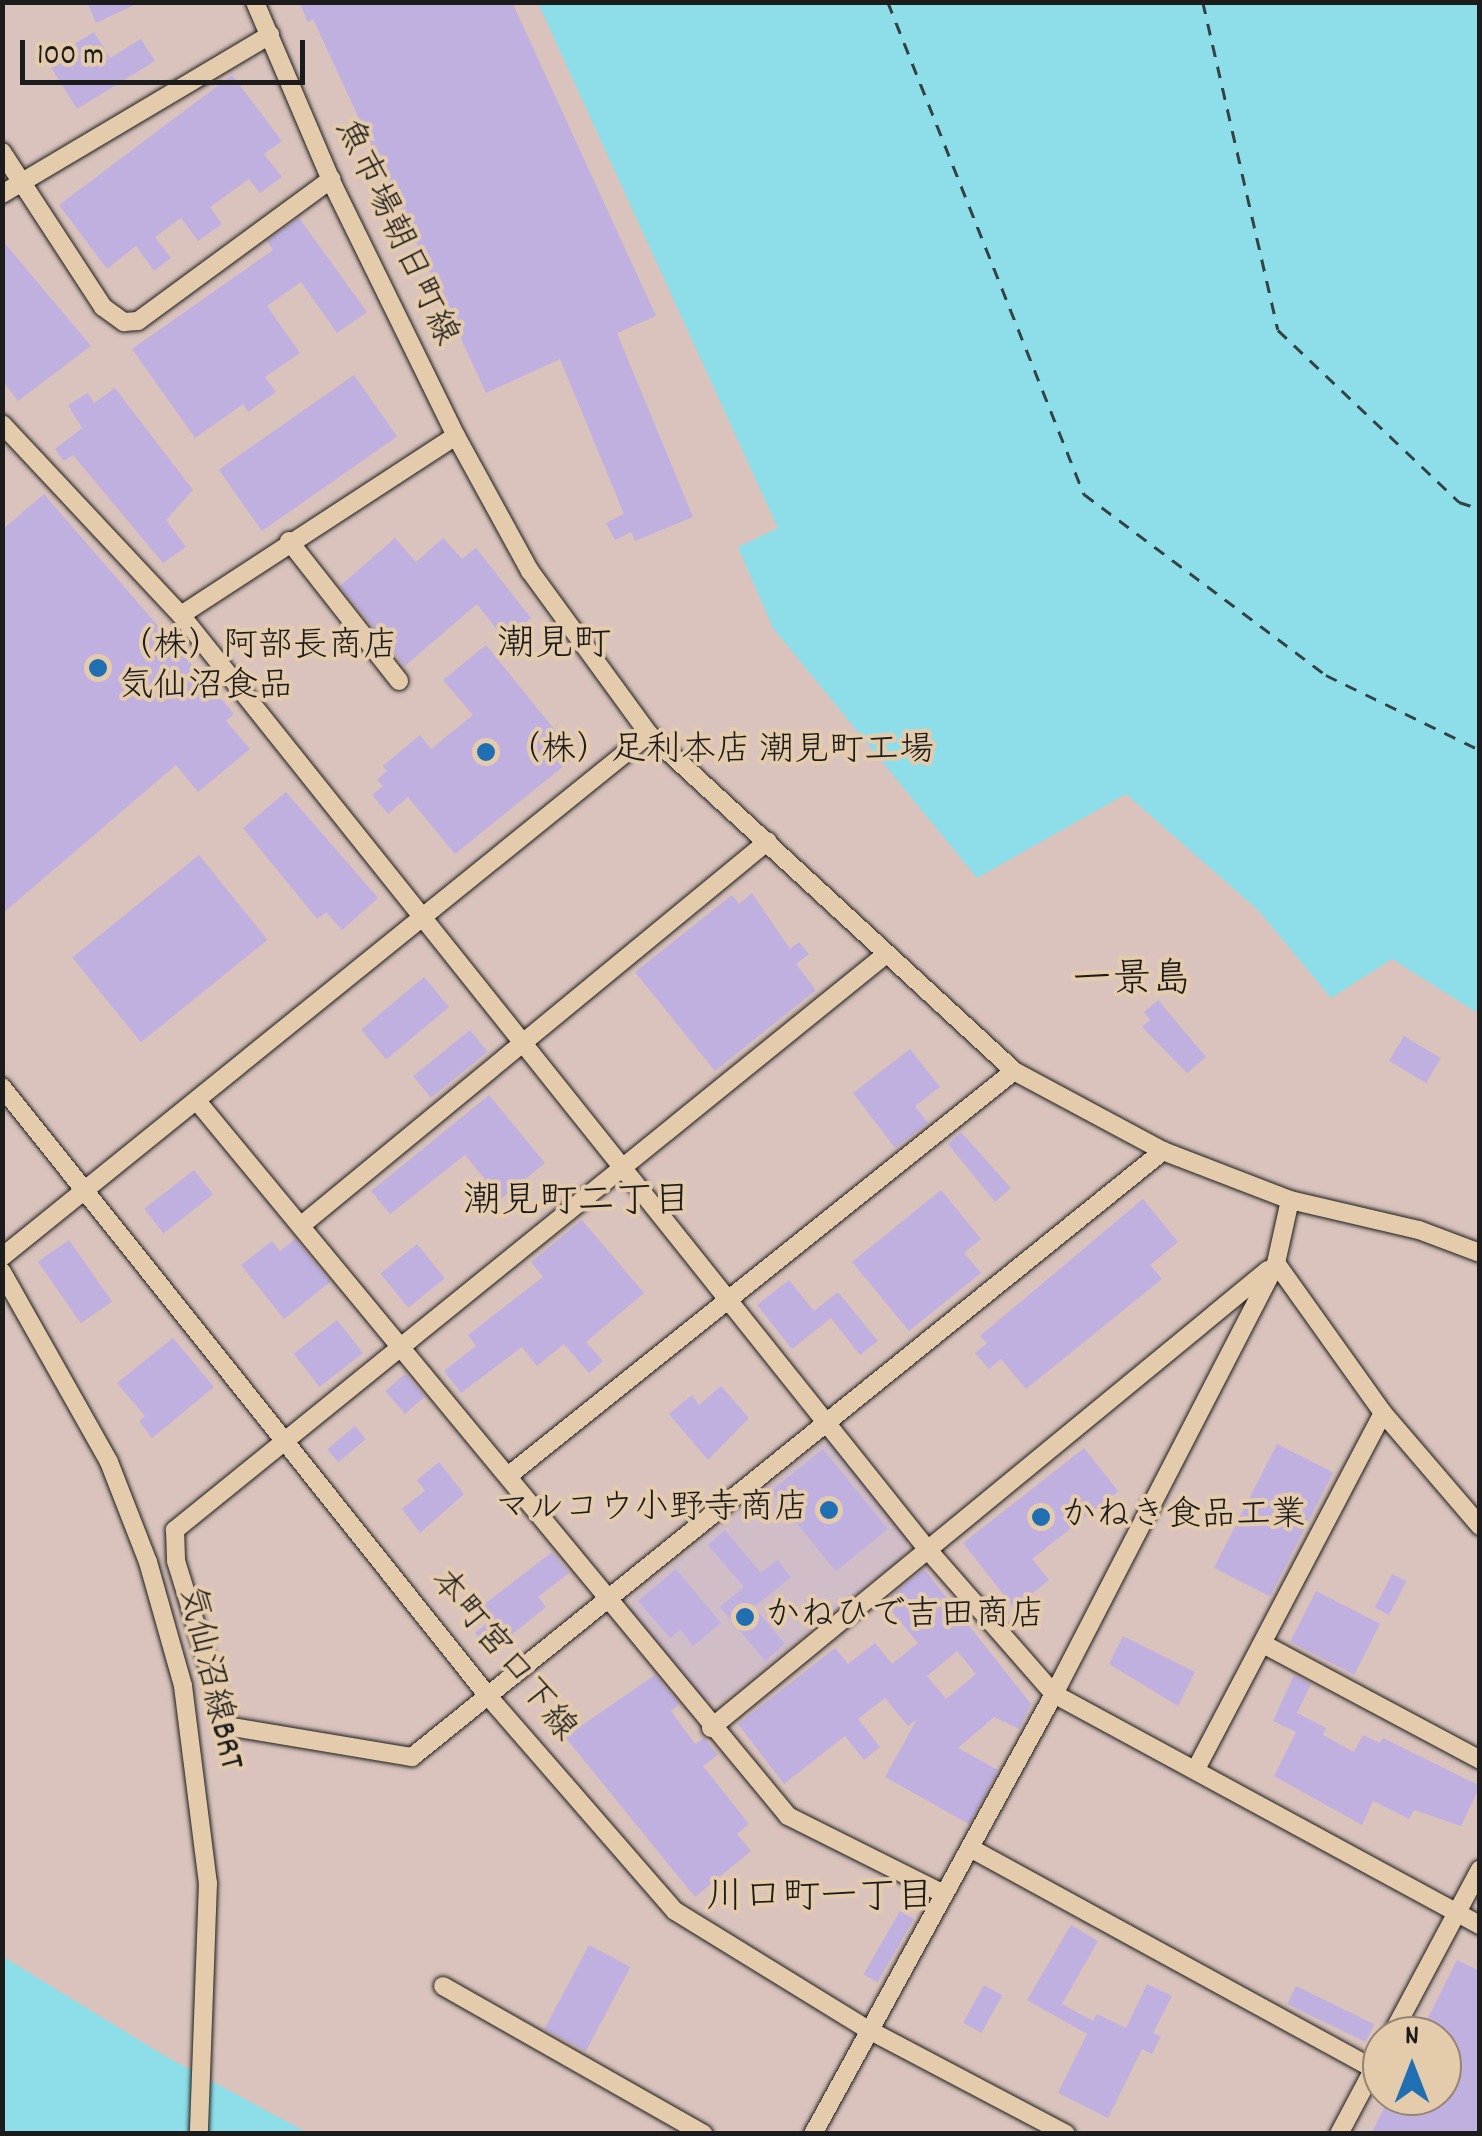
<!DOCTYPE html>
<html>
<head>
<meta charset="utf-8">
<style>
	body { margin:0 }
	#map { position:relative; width:1482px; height:2136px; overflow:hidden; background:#d9c3bc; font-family:Dekko,"Klee One",sans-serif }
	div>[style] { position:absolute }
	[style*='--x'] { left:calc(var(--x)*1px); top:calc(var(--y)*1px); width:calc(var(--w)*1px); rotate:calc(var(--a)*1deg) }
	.built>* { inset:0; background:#d1bdc7 }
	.water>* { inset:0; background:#8edee9 }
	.ferry>* { height:2.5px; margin-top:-1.25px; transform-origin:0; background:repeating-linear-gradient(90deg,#334345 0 12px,transparent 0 22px) }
	.building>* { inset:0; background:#bfb0e0; transform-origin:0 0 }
	.roads { filter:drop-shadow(0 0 2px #1c1c1c) drop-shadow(0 0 2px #1c1c1c) }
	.minor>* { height:18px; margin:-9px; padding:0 9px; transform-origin:9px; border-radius:9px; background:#e4cbac }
	.dots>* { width:28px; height:28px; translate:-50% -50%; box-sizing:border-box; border:5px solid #e4cbac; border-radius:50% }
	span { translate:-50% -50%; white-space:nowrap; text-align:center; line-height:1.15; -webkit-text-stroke:8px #e4cbac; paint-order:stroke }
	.street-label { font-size:35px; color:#1c1c1c }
	.poi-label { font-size:35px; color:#1c1c1c }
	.left { translate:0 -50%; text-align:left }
	.right { translate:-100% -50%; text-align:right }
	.neighbourhood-label { font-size:38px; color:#1c1c1c }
	.quarter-label { font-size:40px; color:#1c1c1c }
	.frame { position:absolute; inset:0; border:5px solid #1c1c1c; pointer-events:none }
	.north { position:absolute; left:1362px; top:2016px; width:100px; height:100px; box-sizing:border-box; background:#e4cbac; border:2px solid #948572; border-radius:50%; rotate:0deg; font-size:28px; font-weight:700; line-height:40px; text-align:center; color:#1c1c1c }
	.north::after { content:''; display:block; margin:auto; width:35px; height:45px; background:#1f6fb2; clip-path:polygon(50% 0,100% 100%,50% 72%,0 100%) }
	.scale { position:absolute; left:20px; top:40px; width:285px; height:45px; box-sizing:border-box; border:5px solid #1c1c1c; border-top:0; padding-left:12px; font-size:30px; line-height:35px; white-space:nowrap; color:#1c1c1c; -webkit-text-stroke:8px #e4cbac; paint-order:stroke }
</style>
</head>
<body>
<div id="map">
	<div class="built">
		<div style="clip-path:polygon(823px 1442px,837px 1447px,908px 1536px,904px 1556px,721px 1702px,702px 1699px,630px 1610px,634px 1596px)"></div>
	</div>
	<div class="water">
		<div style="clip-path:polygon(538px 3px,1479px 3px,1479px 1014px,1392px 959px,1331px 998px,1258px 910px,1126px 794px,977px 878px,773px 628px,738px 547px,778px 528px)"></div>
		<div style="clip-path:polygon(2px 1956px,165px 2056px,308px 2133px,3px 2133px)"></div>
	</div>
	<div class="ferry">
		<div style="--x:888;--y:2;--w:530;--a:68.28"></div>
		<div style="--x:1084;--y:494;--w:302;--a:36.8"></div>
		<div style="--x:1326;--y:675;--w:171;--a:26"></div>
		<div style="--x:1203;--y:2;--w:336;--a:77.1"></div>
		<div style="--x:1278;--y:330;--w:250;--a:43.5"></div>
		<div style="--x:1459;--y:502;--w:22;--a:18"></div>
	</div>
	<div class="building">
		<div style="clip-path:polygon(87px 2px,140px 2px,96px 23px)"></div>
		<div style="clip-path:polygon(299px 2px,512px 2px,656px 316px,617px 333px,693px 517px,635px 541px,631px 532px,615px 540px,606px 523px,624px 514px,560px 359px,486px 393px,313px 19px,308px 22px)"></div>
		<div style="clip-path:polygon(94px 32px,110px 58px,141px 39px,155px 61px,77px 109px,47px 61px)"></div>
		<div style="clip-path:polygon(232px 75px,282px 141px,264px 154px,282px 177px,260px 193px,249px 179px,210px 207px,222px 224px,198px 241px,181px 218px,155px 237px,171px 258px,154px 271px,136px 246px,107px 269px,59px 205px)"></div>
		<div style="clip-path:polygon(299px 218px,367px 312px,337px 333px,301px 282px,267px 306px,300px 353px,265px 377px,276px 392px,248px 412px,243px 404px,195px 438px,132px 349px,273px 250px,267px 241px)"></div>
		<div style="clip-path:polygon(2px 240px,91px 346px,18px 401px,2px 380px)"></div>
		<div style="left:354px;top:375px;width:75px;height:165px;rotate:55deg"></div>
		<div style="clip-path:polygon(115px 388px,193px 490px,166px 520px,186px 547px,163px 563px,73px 455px,64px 461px,55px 449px,82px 428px,68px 405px,88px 393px,94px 403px)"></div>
		<div style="clip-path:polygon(44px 494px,234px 714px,226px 721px,250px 749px,198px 792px,176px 765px,2px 914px,2px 530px)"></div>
		<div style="clip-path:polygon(395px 538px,416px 562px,443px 538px,462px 559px,476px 548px,531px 618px,504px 639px,477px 604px,405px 666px,340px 586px)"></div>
		<div style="clip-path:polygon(486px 645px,576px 756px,455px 854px,408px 797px,388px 814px,372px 795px,383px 786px,377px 780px,387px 771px,383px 766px,420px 735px,431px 749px,473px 715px,443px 680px)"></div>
		<div style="clip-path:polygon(286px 792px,378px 898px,342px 930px,326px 912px,317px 919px,243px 828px)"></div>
		<div style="left:199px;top:855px;width:109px;height:163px;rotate:51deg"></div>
		<div style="clip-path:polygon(752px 893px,790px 949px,799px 942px,809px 954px,796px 964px,816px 990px,715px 1071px,635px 972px,732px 895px,739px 904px)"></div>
		<div style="left:424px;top:977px;width:39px;height:82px;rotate:50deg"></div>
		<div style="clip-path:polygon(1158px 1000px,1206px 1057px,1187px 1073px,1142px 1027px,1150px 1020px,1144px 1012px)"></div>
		<div style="left:470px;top:1030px;width:28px;height:73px;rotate:51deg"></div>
		<div style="left:1404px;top:1036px;width:43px;height:29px;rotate:31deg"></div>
		<div style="clip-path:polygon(910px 1049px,940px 1087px,915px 1106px,928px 1123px,895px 1148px,853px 1093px)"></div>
		<div style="clip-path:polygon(489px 1095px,545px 1163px,501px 1199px,465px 1155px,390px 1214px,371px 1191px)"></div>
		<div style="clip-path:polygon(961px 1132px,1011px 1188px,995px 1202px,948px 1144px)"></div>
		<div style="left:194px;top:1170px;width:31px;height:63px;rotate:52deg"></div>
		<div style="clip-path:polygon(941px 1190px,981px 1239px,964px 1253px,981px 1273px,909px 1331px,852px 1262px)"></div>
		<div style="clip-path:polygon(1143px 1199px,1178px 1242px,1150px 1265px,1162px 1279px,1026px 1389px,1001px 1359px,989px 1369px,975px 1353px,987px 1343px,980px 1336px)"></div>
		<div style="clip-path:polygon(582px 1220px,644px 1293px,586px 1342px,603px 1361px,589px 1373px,564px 1344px,537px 1366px,522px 1347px,461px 1393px,444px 1371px,476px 1346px,468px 1335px,543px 1277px,531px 1262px)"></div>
		<div style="clip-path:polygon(295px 1239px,330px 1282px,284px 1319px,241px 1265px,272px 1241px,280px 1251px)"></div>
		<div style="left:69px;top:1240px;width:75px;height:38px;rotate:55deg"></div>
		<div style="left:417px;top:1244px;width:44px;height:47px;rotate:51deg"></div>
		<div style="clip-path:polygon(789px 1280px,814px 1311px,838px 1292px,878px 1341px,860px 1355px,831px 1318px,792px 1349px,757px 1305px)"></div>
		<div style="left:337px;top:1320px;width:42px;height:55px;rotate:52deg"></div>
		<div style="clip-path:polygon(173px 1338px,214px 1387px,152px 1438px,139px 1421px,145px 1416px,117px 1383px)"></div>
		<div style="left:405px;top:1374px;width:30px;height:26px;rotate:49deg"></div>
		<div style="clip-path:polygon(721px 1386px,749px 1418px,708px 1460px,669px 1414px,692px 1395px,699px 1405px)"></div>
		<div style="left:355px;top:1426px;width:17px;height:36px;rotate:50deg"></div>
		<div style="left:1277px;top:1444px;width:63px;height:139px;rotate:27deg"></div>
		<div style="clip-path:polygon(1084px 1448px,1118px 1491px,1032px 1559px,1049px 1580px,1014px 1608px,963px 1543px)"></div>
		<div style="left:823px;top:1449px;width:103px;height:67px;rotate:51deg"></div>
		<div style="clip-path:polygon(439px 1462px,464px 1494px,420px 1533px,402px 1509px,425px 1491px,417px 1480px)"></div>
		<div style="clip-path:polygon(725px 1530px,761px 1573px,777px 1560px,791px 1577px,754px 1607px,785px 1644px,765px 1661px,720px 1607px,744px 1587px,708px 1545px)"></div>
		<div style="clip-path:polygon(552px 1552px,569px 1573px,538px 1597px,546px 1607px,490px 1652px,475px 1633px,487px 1623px,477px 1610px)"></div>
		<div style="clip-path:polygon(676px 1569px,721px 1623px,693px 1646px,680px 1629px,670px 1638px,638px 1601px)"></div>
		<div style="clip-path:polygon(evenodd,924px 1569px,1031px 1704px,1019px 1729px,994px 1717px,958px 1748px,998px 1770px,969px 1824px,885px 1777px,917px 1719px,908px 1726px,885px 1698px,858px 1719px,880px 1747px,864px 1760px,845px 1736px,784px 1784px,738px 1724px,835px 1648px,848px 1664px,875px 1643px,892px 1664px,918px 1643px,884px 1602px,924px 1569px,957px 1651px,976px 1674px,946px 1699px,927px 1676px,957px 1651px)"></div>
		<div style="left:1392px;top:1574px;width:16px;height:38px;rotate:27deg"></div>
		<div style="left:1316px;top:1591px;width:72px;height:57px;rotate:27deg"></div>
		<div style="clip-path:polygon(1123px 1636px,1195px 1672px,1178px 1706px,1109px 1664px)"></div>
		<div style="clip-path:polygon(655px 1675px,679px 1704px,671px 1711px,695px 1744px,704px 1738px,718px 1755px,703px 1766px,749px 1824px,737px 1834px,751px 1851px,695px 1897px,565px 1737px)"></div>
		<div style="clip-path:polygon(1294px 1675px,1311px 1684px,1297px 1713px,1326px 1728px,1323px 1735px,1354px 1752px,1363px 1735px,1380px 1743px,1383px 1738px,1480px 1786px,1461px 1826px,1414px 1810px,1409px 1819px,1373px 1801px,1362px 1825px,1274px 1776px,1296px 1732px,1273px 1721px)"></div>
		<div style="left:900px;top:1911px;width:16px;height:73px;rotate:30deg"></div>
		<div style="clip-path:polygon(1071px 1925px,1098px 1941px,1062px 2004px,1093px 2021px,1097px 2014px,1126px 2028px,1147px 1984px,1172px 1996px,1153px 2033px,1161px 2036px,1152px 2054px,1142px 2049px,1108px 2118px,1058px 2093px,1087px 2034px,1027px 2000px)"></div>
		<div style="left:589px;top:1945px;width:47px;height:95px;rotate:28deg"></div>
		<div style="clip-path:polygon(1457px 1960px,1480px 1971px,1480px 2134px,1371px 2134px,1390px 2096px,1442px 2096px,1442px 2036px,1419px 2036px)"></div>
		<div style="left:984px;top:1985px;width:21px;height:43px;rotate:29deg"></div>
		<div style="left:1296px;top:1986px;width:87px;height:20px;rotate:26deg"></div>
	</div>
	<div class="roads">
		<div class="minor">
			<div style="--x:255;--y:2;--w:201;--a:66.9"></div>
			<div style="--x:334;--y:187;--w:277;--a:63.9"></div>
			<div style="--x:456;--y:436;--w:154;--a:61.3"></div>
			<div style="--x:530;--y:571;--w:202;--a:53.9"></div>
			<div style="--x:649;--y:734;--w:497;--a:42.7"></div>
			<div style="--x:1014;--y:1071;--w:169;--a:28.2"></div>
			<div style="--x:1163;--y:1151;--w:136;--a:21.1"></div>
			<div style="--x:1290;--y:1200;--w:65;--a:102.5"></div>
			<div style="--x:1276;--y:1263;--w:184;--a:54.5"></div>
			<div style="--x:1383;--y:1413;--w:149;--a:49.4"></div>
			<div style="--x:2;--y:152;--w:185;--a:56.9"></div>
			<div style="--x:103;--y:307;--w:26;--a:36"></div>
			<div style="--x:124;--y:322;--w:14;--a:-4"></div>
			<div style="--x:138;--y:321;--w:240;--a:-36.3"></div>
			<div style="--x:2;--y:194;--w:312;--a:-30.7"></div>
			<div style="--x:2;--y:424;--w:262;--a:46.9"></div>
			<div style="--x:181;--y:615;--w:1197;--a:51.38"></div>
			<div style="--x:928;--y:1550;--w:191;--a:48.8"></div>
			<div style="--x:1054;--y:1694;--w:485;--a:28.5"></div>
			<div style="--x:289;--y:541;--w:178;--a:51.8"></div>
			<div style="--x:181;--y:615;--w:328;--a:-33.1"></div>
			<div style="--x:885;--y:955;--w:914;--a:141"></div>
			<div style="--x:175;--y:1530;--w:31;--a:88"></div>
			<div style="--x:176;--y:1561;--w:173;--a:72.8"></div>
			<div style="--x:227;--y:1726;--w:188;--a:9.5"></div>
			<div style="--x:412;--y:1757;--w:965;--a:-38.9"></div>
			<div style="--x:2;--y:1087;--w:779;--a:51.41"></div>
			<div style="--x:488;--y:1696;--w:285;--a:49"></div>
			<div style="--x:675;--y:1911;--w:225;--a:31.6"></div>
			<div style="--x:867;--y:2029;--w:225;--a:27.8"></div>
			<div style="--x:197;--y:1101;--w:928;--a:50.42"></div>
			<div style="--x:788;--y:1816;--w:172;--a:26.6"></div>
			<div style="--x:1290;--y:1200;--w:132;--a:13.1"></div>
			<div style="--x:1419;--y:1230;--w:65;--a:20.7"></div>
			<div style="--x:303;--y:1224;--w:602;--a:-39.48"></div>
			<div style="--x:2;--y:1257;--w:832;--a:-38.95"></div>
			<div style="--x:2;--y:1272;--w:218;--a:60.6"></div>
			<div style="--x:109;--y:1462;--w:107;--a:68.7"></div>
			<div style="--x:148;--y:1562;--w:129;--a:74.2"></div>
			<div style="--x:183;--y:1686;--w:199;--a:82.8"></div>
			<div style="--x:208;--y:1883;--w:251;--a:92.1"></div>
			<div style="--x:508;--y:1476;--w:648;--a:-38.67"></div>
			<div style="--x:1265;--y:1645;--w:244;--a:28.1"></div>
			<div style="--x:711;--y:1728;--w:721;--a:-39.43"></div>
			<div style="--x:1196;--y:1769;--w:402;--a:-62.3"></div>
			<div style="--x:972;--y:1849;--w:458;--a:28.7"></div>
			<div style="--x:443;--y:1986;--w:300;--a:29.6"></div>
			<div style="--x:1391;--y:2036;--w:189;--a:-61.9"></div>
			<div style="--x:813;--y:2134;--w:502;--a:-61.29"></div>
			<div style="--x:1054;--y:1694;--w:485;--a:-62.7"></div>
			<div style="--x:1339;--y:2134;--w:92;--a:-62"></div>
		</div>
	</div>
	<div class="dots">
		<div style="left:98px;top:668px;background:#1f6fb2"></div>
		<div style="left:486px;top:752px;background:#1f6fb2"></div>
		<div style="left:829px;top:1510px;background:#1f6fb2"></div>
		<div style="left:1041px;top:1517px;background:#1f6fb2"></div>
		<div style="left:745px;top:1617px;background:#1f6fb2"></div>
	</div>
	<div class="street-label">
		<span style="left:395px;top:233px;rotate:65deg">魚市場朝日町線</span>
		<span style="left:502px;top:1656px;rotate:51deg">本町宮口下線</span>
		<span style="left:209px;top:1678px;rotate:77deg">気仙沼線BRT</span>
	</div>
	<div class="poi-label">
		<span class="left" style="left:118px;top:668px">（株）阿部長商店<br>気仙沼食品</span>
		<span class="left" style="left:506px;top:752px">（株）足利本店 潮見町工場</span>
		<span class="right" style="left:809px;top:1510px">マルコウ小野寺商店</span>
		<span class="left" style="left:1061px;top:1517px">かねき食品工業</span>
		<span class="left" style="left:765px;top:1617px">かねひで吉田商店</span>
	</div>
	<div class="neighbourhood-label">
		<span style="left:554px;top:647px">潮見町</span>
		<span style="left:577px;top:1204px">潮見町二丁目</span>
		<span style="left:820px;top:1900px">川口町一丁目</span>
	</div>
	<div class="quarter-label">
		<span style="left:1132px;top:983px">一景島</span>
	</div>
	<div class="frame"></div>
	<div class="north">N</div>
	<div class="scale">100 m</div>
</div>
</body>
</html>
